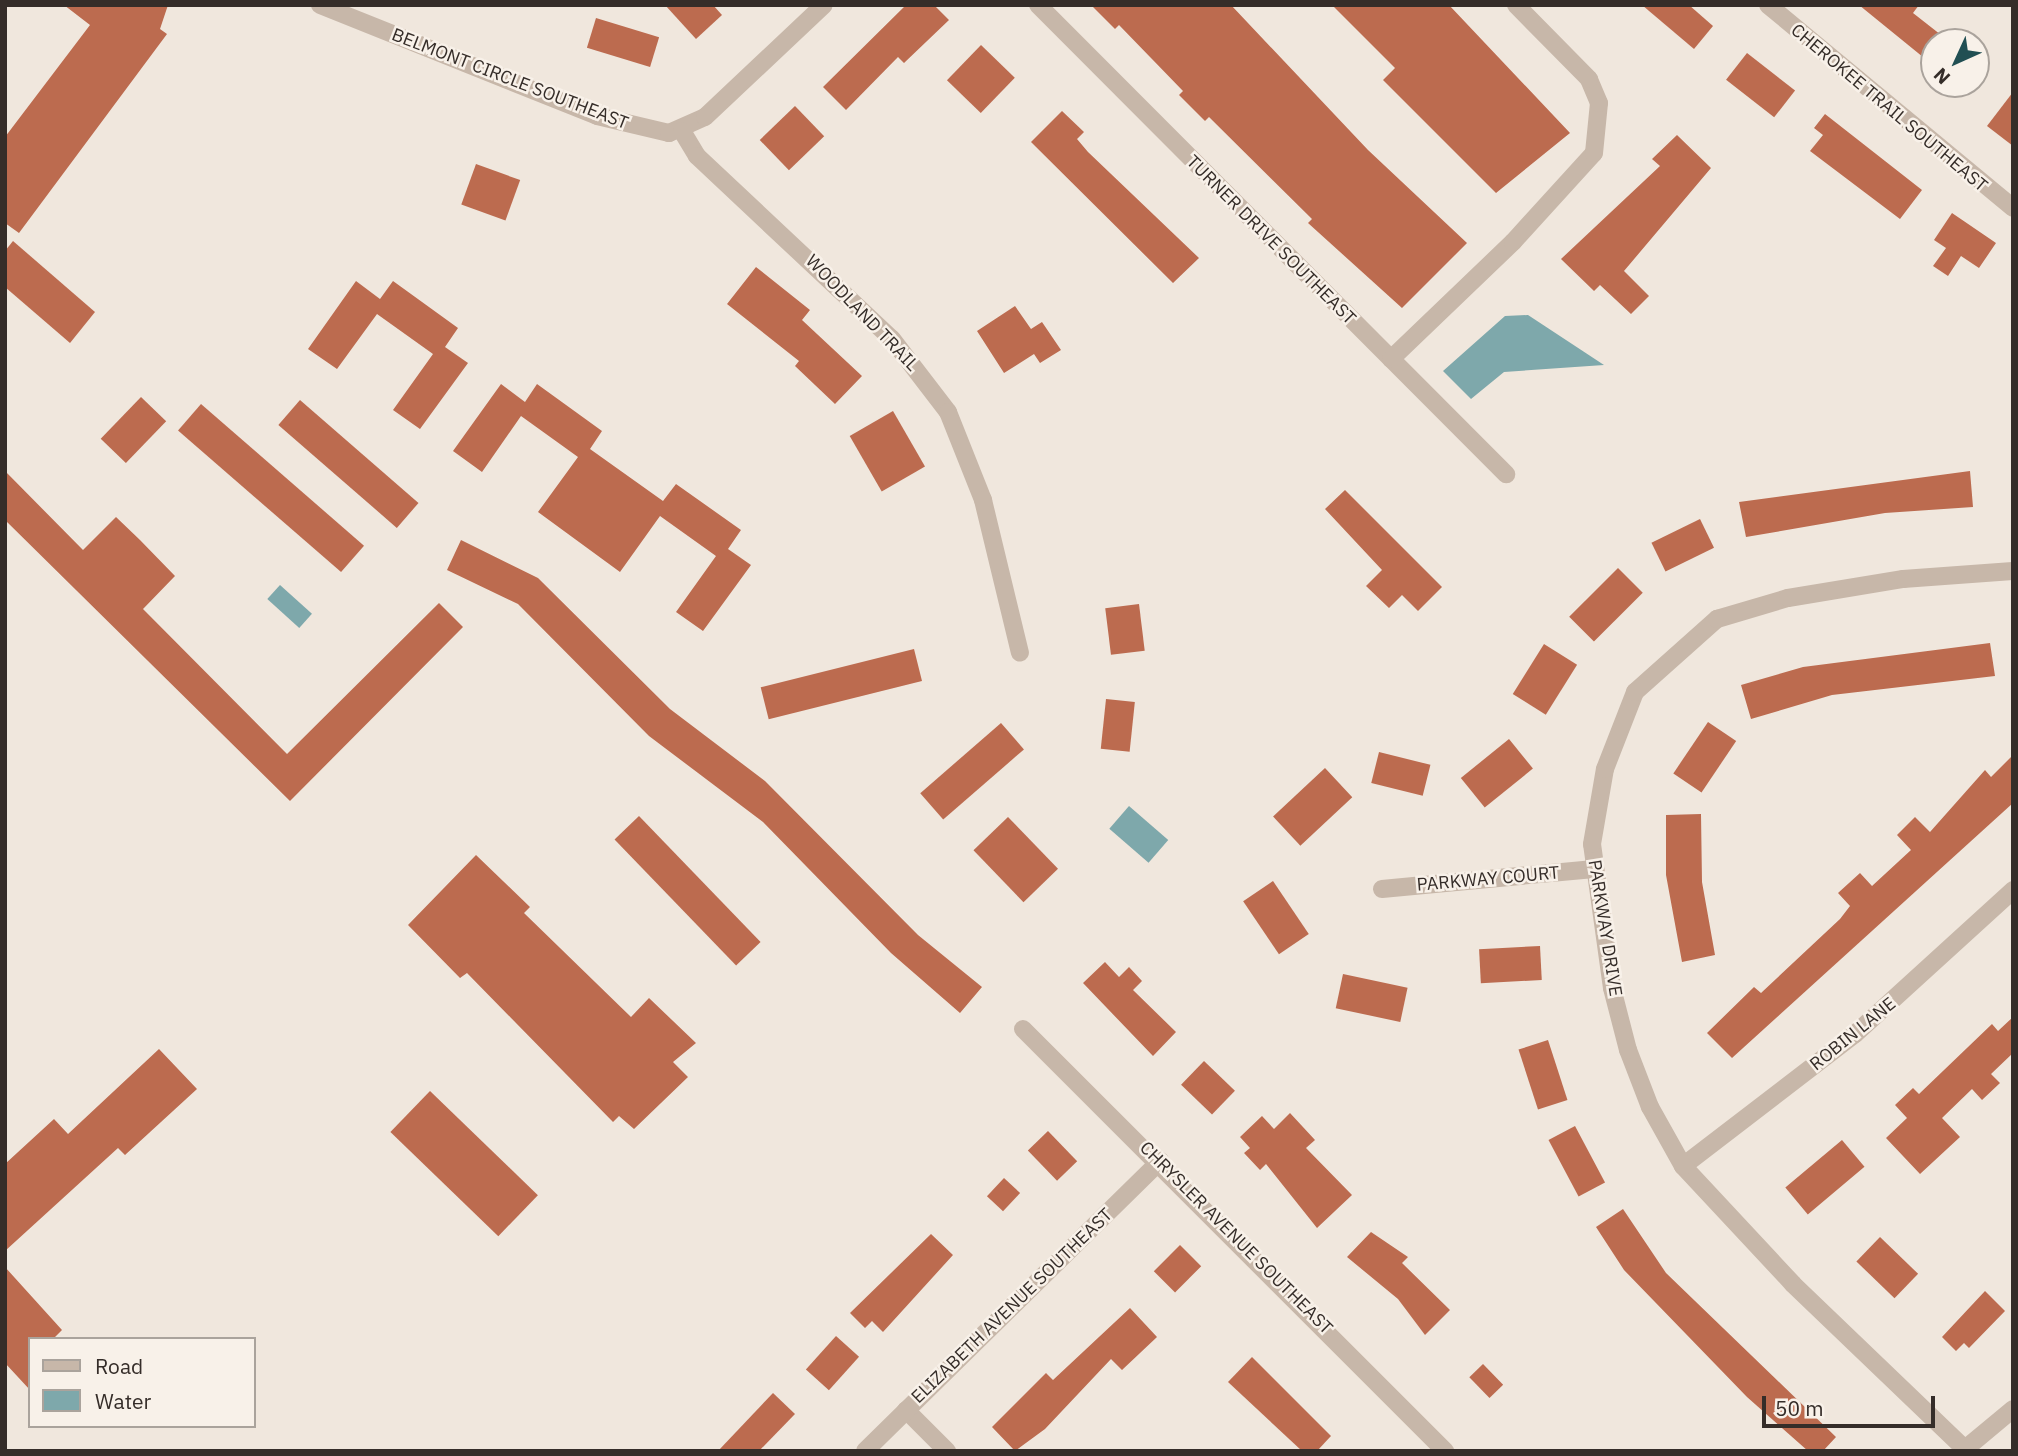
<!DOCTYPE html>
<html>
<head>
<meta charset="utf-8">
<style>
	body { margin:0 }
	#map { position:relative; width:2018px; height:1456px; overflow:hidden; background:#f0e7dd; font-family:"IBM Plex Sans",sans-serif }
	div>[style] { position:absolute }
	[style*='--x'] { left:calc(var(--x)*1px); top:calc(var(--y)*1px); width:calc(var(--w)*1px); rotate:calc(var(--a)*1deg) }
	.water>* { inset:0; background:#7ea8ab; transform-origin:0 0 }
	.building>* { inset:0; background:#bc6b4f; transform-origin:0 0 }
	.minor>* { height:18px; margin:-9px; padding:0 9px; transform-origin:9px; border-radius:9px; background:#c7b7a9 }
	span { translate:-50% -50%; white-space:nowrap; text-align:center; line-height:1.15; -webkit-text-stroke:5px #f8f1e9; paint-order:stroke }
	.street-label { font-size:18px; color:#352d29 }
	.frame { position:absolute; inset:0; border:7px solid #352d29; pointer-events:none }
	.legend { position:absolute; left:28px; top:1337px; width:228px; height:91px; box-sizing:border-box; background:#f8f1e9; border:2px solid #aaa39c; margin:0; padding:9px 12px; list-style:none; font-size:21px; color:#352d29 }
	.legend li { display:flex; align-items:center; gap:14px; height:35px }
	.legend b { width:35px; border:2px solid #aaa39c }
	.north { position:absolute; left:1920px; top:28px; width:70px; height:70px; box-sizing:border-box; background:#f8f1e9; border:2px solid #aaa39c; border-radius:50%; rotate:225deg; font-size:19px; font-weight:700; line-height:28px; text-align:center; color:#352d29 }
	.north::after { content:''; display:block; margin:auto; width:24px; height:32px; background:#214f53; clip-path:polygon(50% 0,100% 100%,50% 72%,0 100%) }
	.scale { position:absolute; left:1762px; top:1396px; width:173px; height:32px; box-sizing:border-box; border:4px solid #352d29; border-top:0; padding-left:9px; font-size:21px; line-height:24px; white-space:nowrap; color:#352d29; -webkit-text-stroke:5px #f8f1e9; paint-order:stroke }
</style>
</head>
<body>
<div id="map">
	<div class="water">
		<div style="clip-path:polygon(1528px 315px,1604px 365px,1504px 372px,1471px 399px,1443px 371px,1505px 316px)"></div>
		<div style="left:280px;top:585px;width:43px;height:19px;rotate:42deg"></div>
		<div style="left:1129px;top:806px;width:52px;height:30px;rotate:41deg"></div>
	</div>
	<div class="building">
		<div style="clip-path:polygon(64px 5px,168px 5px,160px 29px,167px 34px,19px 233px,5px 223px,5px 137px,90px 25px)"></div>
		<div style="clip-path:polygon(665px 5px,713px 5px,722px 15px,696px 39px)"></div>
		<div style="clip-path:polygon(906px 5px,934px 5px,949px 20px,904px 63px,898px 57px,846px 110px,823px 87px)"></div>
		<div style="clip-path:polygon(1091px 5px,1231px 5px,1368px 150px,1467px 243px,1402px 308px,1308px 223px,1312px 219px,1209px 117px,1205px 121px,1179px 95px,1183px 91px,1119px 25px,1115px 29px)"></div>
		<div style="clip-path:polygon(1332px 5px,1449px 5px,1570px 133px,1496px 193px,1383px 80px,1395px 68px)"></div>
		<div style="clip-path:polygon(1642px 5px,1689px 5px,1713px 26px,1694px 49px)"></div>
		<div style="clip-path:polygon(1859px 5px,1919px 5px,1913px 13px,1950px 42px,1934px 42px,1934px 66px)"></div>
		<div style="left:596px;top:18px;width:66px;height:31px;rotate:17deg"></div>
		<div style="left:981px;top:45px;width:47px;height:49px;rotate:44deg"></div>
		<div style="left:1747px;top:53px;width:61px;height:34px;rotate:38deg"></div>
		<div style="clip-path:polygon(2013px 92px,2013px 146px,1987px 126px)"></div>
		<div style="left:795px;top:106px;width:42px;height:49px;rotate:46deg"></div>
		<div style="clip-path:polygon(1062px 111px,1084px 132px,1077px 139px,1088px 152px,1199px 258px,1173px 283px,1031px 142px)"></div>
		<div style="clip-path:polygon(1825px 114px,1922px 190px,1900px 219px,1810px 151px,1823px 135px,1814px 128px)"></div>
		<div style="clip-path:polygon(1677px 135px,1711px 168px,1624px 271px,1649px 296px,1631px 314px,1600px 285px,1594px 291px,1561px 259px,1660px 166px,1652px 159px)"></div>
		<div style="left:476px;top:164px;width:47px;height:43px;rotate:20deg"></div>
		<div style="clip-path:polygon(1952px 213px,1996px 243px,1979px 268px,1961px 256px,1948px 276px,1933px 266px,1946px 248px,1934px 240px)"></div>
		<div style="clip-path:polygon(13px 241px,95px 312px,70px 343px,5px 287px,5px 251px)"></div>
		<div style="clip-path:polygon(756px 267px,810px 310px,802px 320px,862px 376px,835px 404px,795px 366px,799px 361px,727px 304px)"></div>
		<div style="clip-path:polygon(356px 281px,380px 299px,393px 281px,458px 328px,445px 347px,468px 363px,420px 429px,393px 410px,433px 354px,377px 314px,337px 369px,308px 349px)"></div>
		<div style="clip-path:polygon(1015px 306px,1031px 329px,1042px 322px,1061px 350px,1040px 363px,1034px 354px,1004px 373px,977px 331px)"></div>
		<div style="clip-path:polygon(501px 384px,525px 402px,537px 384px,602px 431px,590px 449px,663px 501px,676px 484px,741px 530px,728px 549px,751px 565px,703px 631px,676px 612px,716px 556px,660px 516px,620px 572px,538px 512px,578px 457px,521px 416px,482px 472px,453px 451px)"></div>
		<div style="left:141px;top:397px;width:35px;height:58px;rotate:44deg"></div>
		<div style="left:300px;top:400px;width:157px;height:33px;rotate:41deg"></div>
		<div style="left:201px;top:404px;width:216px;height:35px;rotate:41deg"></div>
		<div style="left:893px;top:411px;width:64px;height:50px;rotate:60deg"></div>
		<div style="clip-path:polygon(5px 471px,83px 550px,116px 517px,140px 540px,175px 576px,143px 609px,287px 754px,439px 603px,463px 627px,290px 801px,5px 520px)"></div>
		<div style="clip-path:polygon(1970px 471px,1973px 507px,1885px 513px,1746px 537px,1739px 502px)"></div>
		<div style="clip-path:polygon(1345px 490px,1442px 587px,1418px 611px,1402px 595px,1389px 608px,1366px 586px,1382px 570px,1325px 509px)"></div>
		<div style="left:1700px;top:519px;width:32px;height:54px;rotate:64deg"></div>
		<div style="clip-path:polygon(461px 540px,538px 578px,670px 709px,765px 781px,918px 935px,982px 987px,960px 1013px,891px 953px,763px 822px,649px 736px,518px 604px,447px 570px)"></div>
		<div style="left:1618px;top:568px;width:35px;height:69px;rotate:45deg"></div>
		<div style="left:1139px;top:604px;width:47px;height:34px;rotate:83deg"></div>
		<div style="clip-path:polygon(1990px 643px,1995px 676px,1832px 695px,1751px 719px,1741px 685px,1803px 667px)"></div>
		<div style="left:1544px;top:644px;width:39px;height:59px;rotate:32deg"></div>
		<div style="left:914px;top:649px;width:33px;height:158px;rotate:76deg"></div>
		<div style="left:1106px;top:699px;width:29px;height:50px;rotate:6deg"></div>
		<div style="left:1708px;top:722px;width:34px;height:62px;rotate:34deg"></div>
		<div style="left:1001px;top:723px;width:35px;height:107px;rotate:49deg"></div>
		<div style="left:1509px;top:739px;width:38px;height:62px;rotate:51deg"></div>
		<div style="left:1379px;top:752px;width:53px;height:32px;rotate:14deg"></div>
		<div style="clip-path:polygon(2013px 755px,2013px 803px,1732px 1058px,1707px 1033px,1754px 987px,1761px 993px,1840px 919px,1850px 906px,1838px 893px,1860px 873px,1872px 886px,1911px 850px,1897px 835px,1915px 817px,1930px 832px,1985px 770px,1991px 777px)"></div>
		<div style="left:1325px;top:768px;width:40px;height:71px;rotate:47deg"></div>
		<div style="clip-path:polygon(1701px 814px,1702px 882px,1715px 955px,1682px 962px,1666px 875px,1666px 815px)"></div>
		<div style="left:639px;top:816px;width:175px;height:34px;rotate:46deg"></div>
		<div style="left:1008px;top:817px;width:72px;height:48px;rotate:46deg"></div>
		<div style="clip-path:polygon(476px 855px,530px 907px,524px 913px,631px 1017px,649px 998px,696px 1043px,673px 1062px,688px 1077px,634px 1129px,619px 1116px,613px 1122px,467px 973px,460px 978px,408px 925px)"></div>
		<div style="left:1273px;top:881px;width:64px;height:36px;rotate:56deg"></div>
		<div style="left:1540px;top:946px;width:34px;height:61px;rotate:87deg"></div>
		<div style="clip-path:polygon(1105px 962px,1119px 977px,1129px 967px,1142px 981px,1133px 990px,1176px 1032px,1153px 1056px,1083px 983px)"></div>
		<div style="left:1343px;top:974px;width:66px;height:35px;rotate:12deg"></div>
		<div style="clip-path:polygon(2013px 1017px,2013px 1053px,1991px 1074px,2000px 1083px,1982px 1100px,1972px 1089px,1942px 1118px,1960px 1137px,1920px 1174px,1886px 1138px,1907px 1118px,1895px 1105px,1913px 1088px,1919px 1094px,1992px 1024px,1998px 1031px)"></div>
		<div style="left:1548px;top:1040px;width:63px;height:31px;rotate:72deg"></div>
		<div style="clip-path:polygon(159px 1049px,197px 1089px,125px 1155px,118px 1148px,5px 1251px,5px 1164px,54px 1119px,68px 1134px)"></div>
		<div style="left:1204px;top:1061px;width:43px;height:33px;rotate:44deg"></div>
		<div style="left:430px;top:1091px;width:150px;height:57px;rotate:44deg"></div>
		<div style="clip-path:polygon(1290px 1113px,1315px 1140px,1306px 1148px,1352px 1195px,1317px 1228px,1266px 1164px,1260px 1170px,1244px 1153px,1250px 1148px,1240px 1137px,1262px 1116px,1274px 1129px)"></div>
		<div style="left:1575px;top:1126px;width:64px;height:30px;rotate:62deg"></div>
		<div style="left:1048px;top:1131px;width:42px;height:28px;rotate:46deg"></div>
		<div style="left:1842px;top:1140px;width:35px;height:74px;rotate:50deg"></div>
		<div style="left:1004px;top:1178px;width:22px;height:25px;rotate:43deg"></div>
		<div style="clip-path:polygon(1623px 1209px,1666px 1273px,1836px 1437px,1823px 1451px,1808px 1451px,1747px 1397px,1624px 1270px,1596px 1227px)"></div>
		<div style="clip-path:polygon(1371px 1232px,1408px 1257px,1402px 1263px,1450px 1310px,1425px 1335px,1398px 1299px,1347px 1257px)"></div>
		<div style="clip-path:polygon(931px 1234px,953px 1255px,883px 1332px,872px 1321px,865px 1328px,850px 1313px)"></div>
		<div style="left:1880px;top:1237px;width:53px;height:34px;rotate:44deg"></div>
		<div style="left:1180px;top:1245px;width:30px;height:37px;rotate:45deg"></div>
		<div style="clip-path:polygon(5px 1267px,62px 1330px,53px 1339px,30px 1339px,30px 1390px,5px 1363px)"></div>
		<div style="clip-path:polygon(1985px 1291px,2005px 1311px,1969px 1348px,1964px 1343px,1956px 1351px,1942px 1337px)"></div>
		<div style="clip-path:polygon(1130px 1308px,1157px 1337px,1122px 1370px,1111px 1359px,1045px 1429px,1015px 1451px,992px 1427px,1046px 1373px,1053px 1380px)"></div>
		<div style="left:836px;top:1336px;width:31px;height:45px;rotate:42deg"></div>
		<div style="clip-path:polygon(1252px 1357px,1331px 1436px,1317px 1451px,1302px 1451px,1228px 1382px)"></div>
		<div style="left:1483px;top:1364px;width:29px;height:19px;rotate:46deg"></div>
		<div style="clip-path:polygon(773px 1393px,795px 1414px,759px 1451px,718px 1451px)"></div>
	</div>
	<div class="minor">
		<div style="--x:320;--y:5;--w:298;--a:21.8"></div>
		<div style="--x:597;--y:116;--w:74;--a:13.3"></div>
		<div style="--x:669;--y:133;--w:39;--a:-24"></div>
		<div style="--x:705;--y:117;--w:163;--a:-43.3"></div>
		<div style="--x:1038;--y:5;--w:663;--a:45.06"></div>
		<div style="--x:1768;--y:5;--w:318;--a:39.6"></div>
		<div style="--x:682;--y:131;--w:29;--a:59"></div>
		<div style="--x:697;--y:156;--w:267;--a:43.2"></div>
		<div style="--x:892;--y:339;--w:92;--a:52.5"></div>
		<div style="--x:948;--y:412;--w:95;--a:68.3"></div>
		<div style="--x:983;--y:500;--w:157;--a:76.4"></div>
		<div style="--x:1391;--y:359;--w:169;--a:-43.8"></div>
		<div style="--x:1513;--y:242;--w:120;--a:-47.7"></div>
		<div style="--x:1594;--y:153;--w:50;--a:-84.3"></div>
		<div style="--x:1599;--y:103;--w:26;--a:-113"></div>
		<div style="--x:1589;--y:79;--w:104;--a:-134.6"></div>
		<div style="--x:1382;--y:889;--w:213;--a:-5.4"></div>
		<div style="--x:1023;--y:1029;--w:597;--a:45"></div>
		<div style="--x:1683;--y:1166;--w:217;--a:-37.5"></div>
		<div style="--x:1855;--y:1034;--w:214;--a:-42.3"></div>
		<div style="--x:906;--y:1410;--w:58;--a:45"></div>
		<div style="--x:1965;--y:1449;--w:62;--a:-39.8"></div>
		<div style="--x:865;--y:1451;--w:414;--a:-44.5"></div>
		<div style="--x:1967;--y:1451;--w:241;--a:-136.2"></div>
		<div style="--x:1793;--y:1284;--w:161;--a:-133"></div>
		<div style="--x:1683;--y:1166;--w:68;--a:-119.2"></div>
		<div style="--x:1650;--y:1107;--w:61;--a:-111.1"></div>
		<div style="--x:1628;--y:1050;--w:64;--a:-104.5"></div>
		<div style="--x:1612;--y:988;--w:145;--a:-97.9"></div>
		<div style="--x:1592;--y:844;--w:76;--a:-80.2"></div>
		<div style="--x:1605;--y:769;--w:83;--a:-68.7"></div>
		<div style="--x:1635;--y:692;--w:110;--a:-41.7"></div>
		<div style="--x:1717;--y:619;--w:74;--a:-16.5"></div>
		<div style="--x:1788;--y:598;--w:117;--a:-9.4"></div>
		<div style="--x:1903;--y:579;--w:110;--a:-4.2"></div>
	</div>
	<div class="street-label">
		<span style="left:510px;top:79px;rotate:21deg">BELMONT CIRCLE SOUTHEAST</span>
		<span style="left:1889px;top:108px;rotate:40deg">CHEROKEE TRAIL SOUTHEAST</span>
		<span style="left:1271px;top:240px;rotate:45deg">TURNER DRIVE SOUTHEAST</span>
		<span style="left:862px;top:313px;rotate:46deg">WOODLAND TRAIL</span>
		<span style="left:1488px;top:879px;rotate:-5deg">PARKWAY COURT</span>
		<span style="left:1605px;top:928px;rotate:81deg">PARKWAY DRIVE</span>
		<span style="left:1853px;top:1034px;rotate:-39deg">ROBIN LANE</span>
		<span style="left:1236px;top:1238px;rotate:45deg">CHRYSLER AVENUE SOUTHEAST</span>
		<span style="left:1012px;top:1306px;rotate:-44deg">ELIZABETH AVENUE SOUTHEAST</span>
	</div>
	<div class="frame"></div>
	<ul class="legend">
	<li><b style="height:9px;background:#c7b7a9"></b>Road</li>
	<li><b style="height:19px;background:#7ea8ab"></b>Water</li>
	</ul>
	<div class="north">N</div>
	<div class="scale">50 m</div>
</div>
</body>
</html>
